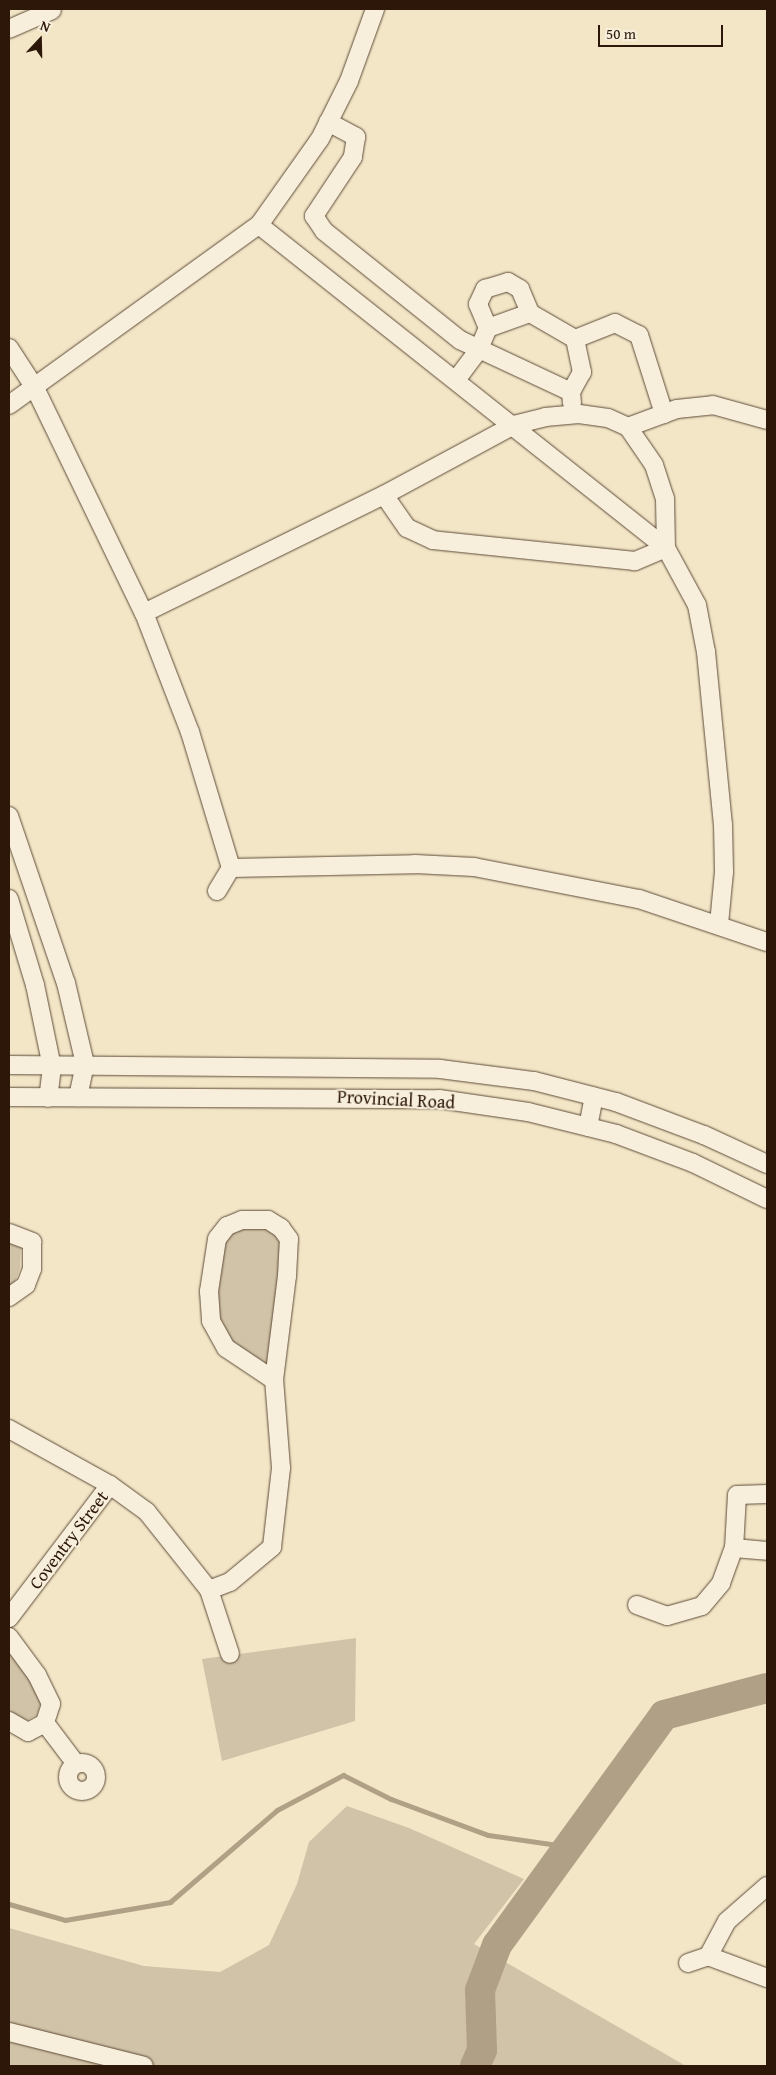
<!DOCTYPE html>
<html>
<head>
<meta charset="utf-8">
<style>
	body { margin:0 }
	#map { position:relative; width:776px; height:2075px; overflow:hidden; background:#f3e6c7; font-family:"Gentium Book Plus",serif }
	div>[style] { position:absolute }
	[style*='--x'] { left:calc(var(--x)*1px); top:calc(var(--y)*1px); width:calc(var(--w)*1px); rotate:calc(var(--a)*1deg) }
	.green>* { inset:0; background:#d1c3a7 }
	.stream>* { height:5px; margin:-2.5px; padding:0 2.5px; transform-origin:2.5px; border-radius:2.5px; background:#b0a086 }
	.river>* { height:30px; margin:-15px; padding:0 15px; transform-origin:15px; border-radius:15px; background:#b0a086 }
	.roads { filter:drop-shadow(0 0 1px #5e4b38) drop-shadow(0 0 1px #5e4b38) }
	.minor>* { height:18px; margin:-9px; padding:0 9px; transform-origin:9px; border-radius:9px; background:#f7efdb }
	.minor>.ring { margin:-9px; padding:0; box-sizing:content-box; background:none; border:18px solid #f7efdb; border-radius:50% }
	span { translate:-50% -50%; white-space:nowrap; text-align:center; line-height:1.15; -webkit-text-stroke:4px #f7efdb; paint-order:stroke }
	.street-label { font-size:18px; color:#2d1709 }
	.frame { position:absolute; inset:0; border:10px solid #2d1709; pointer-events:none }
	.north { position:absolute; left:15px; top:15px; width:50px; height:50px; -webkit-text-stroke:4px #f7efdb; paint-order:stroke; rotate:21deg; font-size:14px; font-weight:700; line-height:20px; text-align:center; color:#2d1709 }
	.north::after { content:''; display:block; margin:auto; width:18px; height:22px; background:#2d1709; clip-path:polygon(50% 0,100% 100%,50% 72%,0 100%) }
	.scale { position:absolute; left:598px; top:25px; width:125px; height:22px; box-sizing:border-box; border:2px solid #2d1709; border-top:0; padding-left:6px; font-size:15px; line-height:18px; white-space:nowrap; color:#2d1709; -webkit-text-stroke:4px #f7efdb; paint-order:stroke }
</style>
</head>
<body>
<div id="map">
	<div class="green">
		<div style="clip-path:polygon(227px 1226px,281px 1228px,274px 1380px,226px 1348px,209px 1291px)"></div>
		<div style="clip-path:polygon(9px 1238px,21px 1244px,20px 1268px,15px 1282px,9px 1287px)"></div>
		<div style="clip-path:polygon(356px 1638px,355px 1721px,222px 1761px,202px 1659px)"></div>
		<div style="clip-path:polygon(9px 1645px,42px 1699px,37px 1715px,22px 1723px,9px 1715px)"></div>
		<div style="clip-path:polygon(347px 1806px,409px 1828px,524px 1879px,474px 1944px,686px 2066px,9px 2066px,9px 1928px,144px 1966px,220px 1972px,269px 1945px,297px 1884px,309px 1842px)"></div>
	</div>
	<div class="stream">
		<div style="--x:9;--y:1904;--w:58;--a:15.9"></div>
		<div style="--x:65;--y:1920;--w:107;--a:-9.7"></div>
		<div style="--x:170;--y:1902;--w:141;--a:-40.7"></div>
		<div style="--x:277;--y:1810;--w:75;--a:-27.9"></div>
		<div style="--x:343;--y:1775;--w:54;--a:26.6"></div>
		<div style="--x:391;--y:1799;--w:103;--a:20.4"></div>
		<div style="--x:488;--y:1835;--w:84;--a:8.2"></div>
	</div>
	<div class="river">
		<div style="--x:475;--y:2066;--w:17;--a:-66"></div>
		<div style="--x:482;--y:2050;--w:60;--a:-91.9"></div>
		<div style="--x:480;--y:1990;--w:48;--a:-69.3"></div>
		<div style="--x:497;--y:1945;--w:284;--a:-54"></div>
		<div style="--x:664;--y:1715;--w:106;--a:-14.7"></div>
	</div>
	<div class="roads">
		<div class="minor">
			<div style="--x:9;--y:29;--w:47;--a:-23.8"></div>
			<div style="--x:328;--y:122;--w:32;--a:28"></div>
			<div style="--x:356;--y:137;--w:20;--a:99"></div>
			<div style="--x:353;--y:157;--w:71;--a:123.5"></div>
			<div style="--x:314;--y:216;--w:18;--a:56"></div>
			<div style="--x:324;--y:231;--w:174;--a:38.7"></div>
			<div style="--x:460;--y:340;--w:123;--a:25.1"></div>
			<div style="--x:259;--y:225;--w:520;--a:38.44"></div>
			<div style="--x:666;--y:548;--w:65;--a:61.5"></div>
			<div style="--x:697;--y:605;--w:48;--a:79.2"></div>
			<div style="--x:706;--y:652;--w:173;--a:84.4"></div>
			<div style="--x:723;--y:824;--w:48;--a:88.8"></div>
			<div style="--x:724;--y:872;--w:52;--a:95.5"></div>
			<div style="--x:488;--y:328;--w:26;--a:-113"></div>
			<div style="--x:478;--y:304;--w:17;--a:-65"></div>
			<div style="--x:485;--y:289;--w:24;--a:-17"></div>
			<div style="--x:508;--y:282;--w:14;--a:30"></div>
			<div style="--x:520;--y:289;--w:26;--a:67"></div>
			<div style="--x:575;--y:339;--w:43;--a:-21.8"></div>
			<div style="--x:615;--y:323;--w:27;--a:27"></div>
			<div style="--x:639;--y:335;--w:83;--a:72.4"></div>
			<div style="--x:9;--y:348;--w:48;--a:57"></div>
			<div style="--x:35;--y:388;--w:250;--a:64.2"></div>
			<div style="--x:144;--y:613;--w:128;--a:68.9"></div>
			<div style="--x:190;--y:732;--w:142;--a:73.2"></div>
			<div style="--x:231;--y:868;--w:184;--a:-1.2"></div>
			<div style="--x:415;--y:864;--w:59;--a:2.9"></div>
			<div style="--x:474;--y:867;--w:168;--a:11"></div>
			<div style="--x:639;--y:899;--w:135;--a:18.6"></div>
			<div style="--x:456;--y:380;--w:39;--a:-53"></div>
			<div style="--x:479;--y:349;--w:23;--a:-67"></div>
			<div style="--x:488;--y:328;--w:45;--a:-19.7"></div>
			<div style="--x:530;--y:313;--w:52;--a:30"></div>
			<div style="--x:575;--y:339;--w:34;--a:78"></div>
			<div style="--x:582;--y:372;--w:23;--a:119"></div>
			<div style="--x:571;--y:392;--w:11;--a:85"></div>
			<div style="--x:9;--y:405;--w:308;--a:-35.8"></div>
			<div style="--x:259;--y:225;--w:105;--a:-54.7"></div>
			<div style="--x:320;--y:139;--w:65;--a:-63.4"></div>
			<div style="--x:349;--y:81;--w:77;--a:-70.1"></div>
			<div style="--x:628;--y:427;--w:52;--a:-20.2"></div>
			<div style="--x:677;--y:409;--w:36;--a:-6"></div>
			<div style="--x:713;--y:405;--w:56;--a:15.5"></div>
			<div style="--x:144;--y:613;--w:267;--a:-26.2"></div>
			<div style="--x:384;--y:495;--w:148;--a:-28.3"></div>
			<div style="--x:514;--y:425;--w:32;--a:-14"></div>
			<div style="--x:545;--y:417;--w:34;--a:-5"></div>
			<div style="--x:579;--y:414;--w:29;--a:8"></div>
			<div style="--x:608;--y:418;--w:22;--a:24"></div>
			<div style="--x:628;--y:427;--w:46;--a:55.6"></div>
			<div style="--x:654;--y:465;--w:35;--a:72"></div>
			<div style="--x:665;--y:498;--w:50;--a:88.9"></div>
			<div style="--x:666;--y:548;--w:34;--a:157"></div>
			<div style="--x:635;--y:561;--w:203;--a:-174.1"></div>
			<div style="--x:433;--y:540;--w:29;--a:-155"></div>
			<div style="--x:407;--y:528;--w:40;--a:-124.9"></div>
			<div style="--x:9;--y:816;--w:176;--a:71.2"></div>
			<div style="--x:66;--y:983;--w:83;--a:76.8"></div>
			<div style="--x:85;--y:1064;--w:34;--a:102"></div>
			<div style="--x:217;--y:891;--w:27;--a:-59"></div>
			<div style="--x:9;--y:899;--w:90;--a:73.2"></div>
			<div style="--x:35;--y:985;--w:84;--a:78.3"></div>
			<div style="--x:52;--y:1067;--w:31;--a:97"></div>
			<div style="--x:9;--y:1065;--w:431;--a:0.5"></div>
			<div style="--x:440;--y:1069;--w:95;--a:7.3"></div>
			<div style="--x:534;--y:1081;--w:85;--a:14.4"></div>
			<div style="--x:616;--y:1102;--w:94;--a:20.6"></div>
			<div style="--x:704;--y:1135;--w:69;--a:24.7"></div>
			<div style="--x:9;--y:1097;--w:430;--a:0.3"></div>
			<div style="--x:439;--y:1099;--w:90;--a:8.3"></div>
			<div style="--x:528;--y:1112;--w:91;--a:14"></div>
			<div style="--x:616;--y:1134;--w:82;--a:20.6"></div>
			<div style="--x:693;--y:1163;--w:82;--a:25.9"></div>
			<div style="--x:588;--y:1127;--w:31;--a:-79"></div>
			<div style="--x:9;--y:1233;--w:25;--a:21"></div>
			<div style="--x:32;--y:1242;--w:27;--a:90"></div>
			<div style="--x:32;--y:1269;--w:17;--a:111"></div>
			<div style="--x:26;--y:1285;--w:21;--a:145"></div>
			<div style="--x:9;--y:1429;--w:115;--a:29"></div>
			<div style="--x:110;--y:1485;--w:46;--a:36.1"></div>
			<div style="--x:147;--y:1512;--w:100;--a:51.5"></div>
			<div style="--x:209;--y:1590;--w:67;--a:71.8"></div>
			<div style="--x:767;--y:1494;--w:30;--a:178"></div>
			<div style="--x:737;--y:1495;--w:53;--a:93.2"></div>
			<div style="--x:734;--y:1548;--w:33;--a:5"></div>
			<div style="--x:209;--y:1590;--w:22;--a:-21"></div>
			<div style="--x:230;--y:1582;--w:55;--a:-39.8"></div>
			<div style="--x:272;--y:1547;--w:80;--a:-83.5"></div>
			<div style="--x:281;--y:1468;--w:88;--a:-94.5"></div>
			<div style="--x:274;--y:1380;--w:105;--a:-82.9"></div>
			<div style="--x:287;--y:1276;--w:37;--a:-87"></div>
			<div style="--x:289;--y:1239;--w:14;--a:-126"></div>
			<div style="--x:281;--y:1228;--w:15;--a:-148"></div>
			<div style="--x:268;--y:1220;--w:26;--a:180"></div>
			<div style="--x:242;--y:1220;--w:16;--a:158"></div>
			<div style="--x:227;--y:1226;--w:16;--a:128"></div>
			<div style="--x:217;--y:1239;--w:53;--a:98.7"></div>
			<div style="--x:209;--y:1291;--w:30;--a:86"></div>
			<div style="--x:211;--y:1321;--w:31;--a:61"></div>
			<div style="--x:226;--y:1348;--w:58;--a:33.7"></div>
			<div style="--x:637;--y:1605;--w:32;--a:20"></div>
			<div style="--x:667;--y:1616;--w:36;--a:-16"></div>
			<div style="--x:702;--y:1606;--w:30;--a:-50"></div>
			<div style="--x:721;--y:1583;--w:37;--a:-70"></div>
			<div style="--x:9;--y:1618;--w:167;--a:-52.8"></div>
			<div style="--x:9;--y:1637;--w:47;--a:53.6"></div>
			<div style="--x:37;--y:1675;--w:32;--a:64"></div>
			<div style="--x:51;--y:1704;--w:20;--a:108"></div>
			<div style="--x:45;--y:1723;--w:19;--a:152"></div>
			<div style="--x:28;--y:1732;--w:22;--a:-150"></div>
			<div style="--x:45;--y:1723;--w:51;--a:52.9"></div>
			<div class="ring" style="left:68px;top:1763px;width:10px;height:10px"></div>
			<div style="--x:767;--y:1886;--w:53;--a:138.8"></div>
			<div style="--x:727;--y:1921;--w:40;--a:118"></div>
			<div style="--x:708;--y:1956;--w:63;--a:20.4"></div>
			<div style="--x:688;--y:1963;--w:21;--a:-19"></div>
			<div style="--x:9;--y:2032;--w:139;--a:14.1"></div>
		</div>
	</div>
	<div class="street-label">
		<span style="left:396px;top:1100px;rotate:3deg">Provincial Road</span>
		<span style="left:69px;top:1540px;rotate:-53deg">Coventry Street</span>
	</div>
	<div class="frame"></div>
	<div class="north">N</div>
	<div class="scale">50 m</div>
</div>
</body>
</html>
